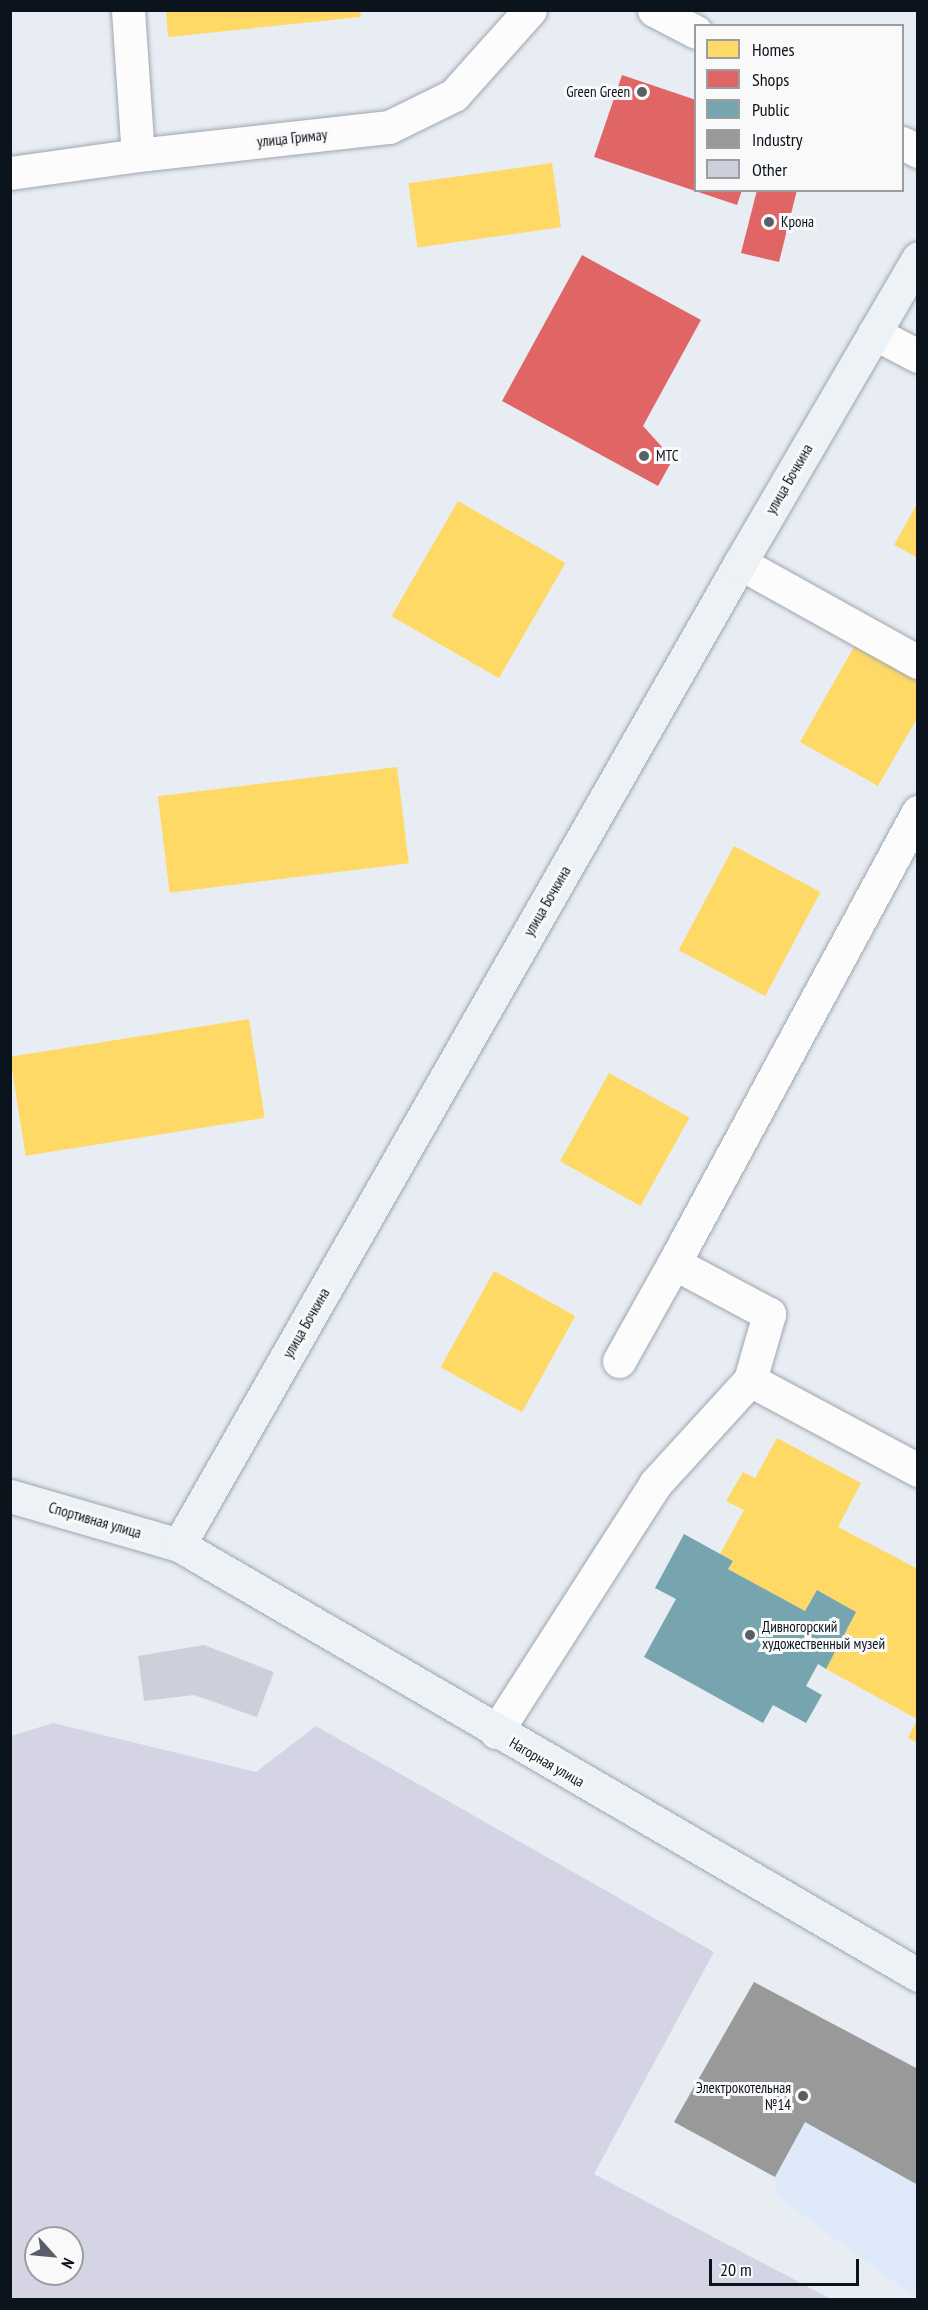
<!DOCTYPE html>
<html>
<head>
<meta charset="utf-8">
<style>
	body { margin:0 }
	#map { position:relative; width:928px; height:2310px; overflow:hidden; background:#e8edf4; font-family:"PT Sans Narrow",sans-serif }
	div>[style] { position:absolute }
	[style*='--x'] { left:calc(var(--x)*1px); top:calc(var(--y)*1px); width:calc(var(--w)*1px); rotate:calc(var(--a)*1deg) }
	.built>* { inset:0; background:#dee9f9 }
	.green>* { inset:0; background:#d5d4e5 }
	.homes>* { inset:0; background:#ffd966; transform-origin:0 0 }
	.shops>* { inset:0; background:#e06666 }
	.public>* { inset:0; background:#76a5af }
	.industry>* { inset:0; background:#999 }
	.building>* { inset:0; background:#ccd0da }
	.roads { filter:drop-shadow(0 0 2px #9fa6ae) drop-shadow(0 0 2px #9fa6ae) }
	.minor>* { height:33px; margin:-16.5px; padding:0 16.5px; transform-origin:16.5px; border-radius:16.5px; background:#fcfcfd }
	.major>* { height:33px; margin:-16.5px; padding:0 16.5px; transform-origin:16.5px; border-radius:16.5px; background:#ecf2f6 }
	.dots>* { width:16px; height:16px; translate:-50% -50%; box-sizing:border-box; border:3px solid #f9f9f9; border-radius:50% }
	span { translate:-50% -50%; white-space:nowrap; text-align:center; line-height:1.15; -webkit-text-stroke:6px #f9f9f9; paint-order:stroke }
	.poi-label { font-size:15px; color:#0b131d }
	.right { translate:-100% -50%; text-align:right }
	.left { translate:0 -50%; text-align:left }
	.street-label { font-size:15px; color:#0b131d }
	.frame { position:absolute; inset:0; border:12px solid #0b131d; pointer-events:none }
	.legend { position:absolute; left:694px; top:24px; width:210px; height:168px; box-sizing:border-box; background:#f9f9f9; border:2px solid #9a9da1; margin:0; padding:8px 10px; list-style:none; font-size:18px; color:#0b131d }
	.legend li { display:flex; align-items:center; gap:12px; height:30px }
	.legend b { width:30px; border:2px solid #9a9da1 }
	.north { position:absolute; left:24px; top:2226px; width:60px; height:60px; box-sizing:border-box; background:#f9f9f9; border:2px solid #9a9da1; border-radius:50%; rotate:117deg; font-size:16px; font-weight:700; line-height:24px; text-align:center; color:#0b131d }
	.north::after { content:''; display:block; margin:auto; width:21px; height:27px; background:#585f68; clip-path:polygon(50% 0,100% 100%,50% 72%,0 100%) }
	.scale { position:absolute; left:709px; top:2259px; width:150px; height:27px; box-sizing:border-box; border:3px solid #0b131d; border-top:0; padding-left:8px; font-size:18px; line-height:21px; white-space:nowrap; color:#0b131d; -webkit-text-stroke:4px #f9f9f9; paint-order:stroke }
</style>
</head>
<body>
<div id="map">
	<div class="built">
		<div style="clip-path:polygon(754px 1982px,917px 2069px,917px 2299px,776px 2195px,775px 2177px,674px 2122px)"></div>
	</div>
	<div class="green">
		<div style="clip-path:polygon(evenodd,53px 1723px,256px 1772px,316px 1726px,714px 1952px,594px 2174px,831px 2299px,11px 2299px,11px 1736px,53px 1723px,36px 2238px,72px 2238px,72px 2274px,36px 2274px,36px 2238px)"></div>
	</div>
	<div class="homes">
		<div style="clip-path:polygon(166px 10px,360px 10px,361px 17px,168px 37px)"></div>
		<div style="left:552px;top:163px;width:65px;height:145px;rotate:82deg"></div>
		<div style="left:458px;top:501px;width:124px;height:133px;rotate:30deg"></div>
		<div style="clip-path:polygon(918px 502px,918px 558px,894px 545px)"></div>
		<div style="clip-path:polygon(855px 645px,918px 680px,918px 717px,878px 786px,800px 742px)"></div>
		<div style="left:397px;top:767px;width:97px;height:241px;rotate:83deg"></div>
		<div style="left:734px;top:846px;width:98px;height:118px;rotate:28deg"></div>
		<div style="left:249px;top:1019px;width:100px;height:242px;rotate:81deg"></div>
		<div style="left:609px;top:1073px;width:92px;height:101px;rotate:29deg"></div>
		<div style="left:494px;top:1271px;width:93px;height:110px;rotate:29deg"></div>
		<div style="clip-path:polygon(777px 1438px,861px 1483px,838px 1527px,918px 1569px,918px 1743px,908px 1738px,917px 1719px,826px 1669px,856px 1612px,817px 1590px,805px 1611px,728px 1569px,733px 1561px,720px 1554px,744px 1510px,726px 1501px,743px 1472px,755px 1478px)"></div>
	</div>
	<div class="shops">
		<div style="clip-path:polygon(622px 75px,696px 100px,696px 190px,742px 190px,737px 205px,594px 157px)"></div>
		<div style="clip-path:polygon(757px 190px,797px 190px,779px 262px,741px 253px)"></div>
		<div style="clip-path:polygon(582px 255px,701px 320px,643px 426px,673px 459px,658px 486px,502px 401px)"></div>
	</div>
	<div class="public">
		<div style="clip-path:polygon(684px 1534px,733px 1561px,728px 1569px,805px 1611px,817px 1590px,856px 1612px,826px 1669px,818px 1664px,806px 1686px,822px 1695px,806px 1723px,773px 1705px,763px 1723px,644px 1657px,676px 1599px,655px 1588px)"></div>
	</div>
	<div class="industry">
		<div style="clip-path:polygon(754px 1982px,918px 2069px,918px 2185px,805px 2122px,775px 2177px,674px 2122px)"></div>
	</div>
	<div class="building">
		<div style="clip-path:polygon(204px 1645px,274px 1672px,257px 1717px,194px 1695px,144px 1701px,138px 1656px)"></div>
	</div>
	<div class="roads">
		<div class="minor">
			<div style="--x:128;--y:10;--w:145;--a:86.1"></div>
			<div style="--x:654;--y:10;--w:47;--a:27.6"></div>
			<div style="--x:902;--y:143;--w:18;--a:27"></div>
			<div style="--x:10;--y:173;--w:129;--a:-8"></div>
			<div style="--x:138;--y:155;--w:253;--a:-6.4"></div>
			<div style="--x:389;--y:127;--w:72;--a:-26.2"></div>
			<div style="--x:454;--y:95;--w:114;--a:-48.2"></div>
			<div style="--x:874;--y:333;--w:50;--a:27.6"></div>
			<div style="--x:740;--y:563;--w:204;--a:29.1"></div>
			<div style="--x:619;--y:1361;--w:112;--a:-60.7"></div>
			<div style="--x:750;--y:1380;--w:191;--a:28.2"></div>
			<div style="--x:496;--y:1732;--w:295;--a:-57.3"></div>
			<div style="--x:655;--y:1484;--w:141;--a:-47.6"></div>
			<div style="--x:750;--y:1380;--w:69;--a:-73.9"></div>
			<div style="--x:769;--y:1314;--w:108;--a:-151.8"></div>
			<div style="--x:674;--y:1263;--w:513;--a:-61.59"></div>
		</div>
		<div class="major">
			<div style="--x:10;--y:1496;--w:176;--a:16.2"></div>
			<div style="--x:179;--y:1545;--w:855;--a:30.19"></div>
			<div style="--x:179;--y:1545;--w:1131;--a:-60.26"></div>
			<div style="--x:740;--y:563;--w:353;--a:-59.7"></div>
		</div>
	</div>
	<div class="dots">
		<div style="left:642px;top:92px;background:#585f68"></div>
		<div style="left:769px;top:222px;background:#585f68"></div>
		<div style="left:644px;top:456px;background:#585f68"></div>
		<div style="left:750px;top:1635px;background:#585f68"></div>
		<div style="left:803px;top:2096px;background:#585f68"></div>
	</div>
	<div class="poi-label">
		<span class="right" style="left:630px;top:92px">Green Green</span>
		<span class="left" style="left:781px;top:222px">Крона</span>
		<span class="left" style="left:656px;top:456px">МТС</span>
		<span class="left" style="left:762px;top:1635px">Дивногорский<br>художественный музей</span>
		<span class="right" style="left:791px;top:2096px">Электрокотельная<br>№14</span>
	</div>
	<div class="street-label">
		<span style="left:292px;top:138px;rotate:-6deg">улица Гримау</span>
		<span style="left:789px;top:479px;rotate:-60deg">улица Бочкина</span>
		<span style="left:547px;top:901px;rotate:-60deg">улица Бочкина</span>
		<span style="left:306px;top:1323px;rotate:-60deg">улица Бочкина</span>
		<span style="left:95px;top:1520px;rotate:16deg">Спортивная улица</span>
		<span style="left:547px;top:1762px;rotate:30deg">Нагорная улица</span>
	</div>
	<div class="frame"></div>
	<ul class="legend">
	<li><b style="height:16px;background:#ffd966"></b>Homes</li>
	<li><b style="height:16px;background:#e06666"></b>Shops</li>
	<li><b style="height:16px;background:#76a5af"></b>Public</li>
	<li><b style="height:16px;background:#999"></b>Industry</li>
	<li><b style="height:16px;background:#ccd0da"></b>Other</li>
	</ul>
	<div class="north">N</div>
	<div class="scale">20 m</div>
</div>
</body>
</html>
